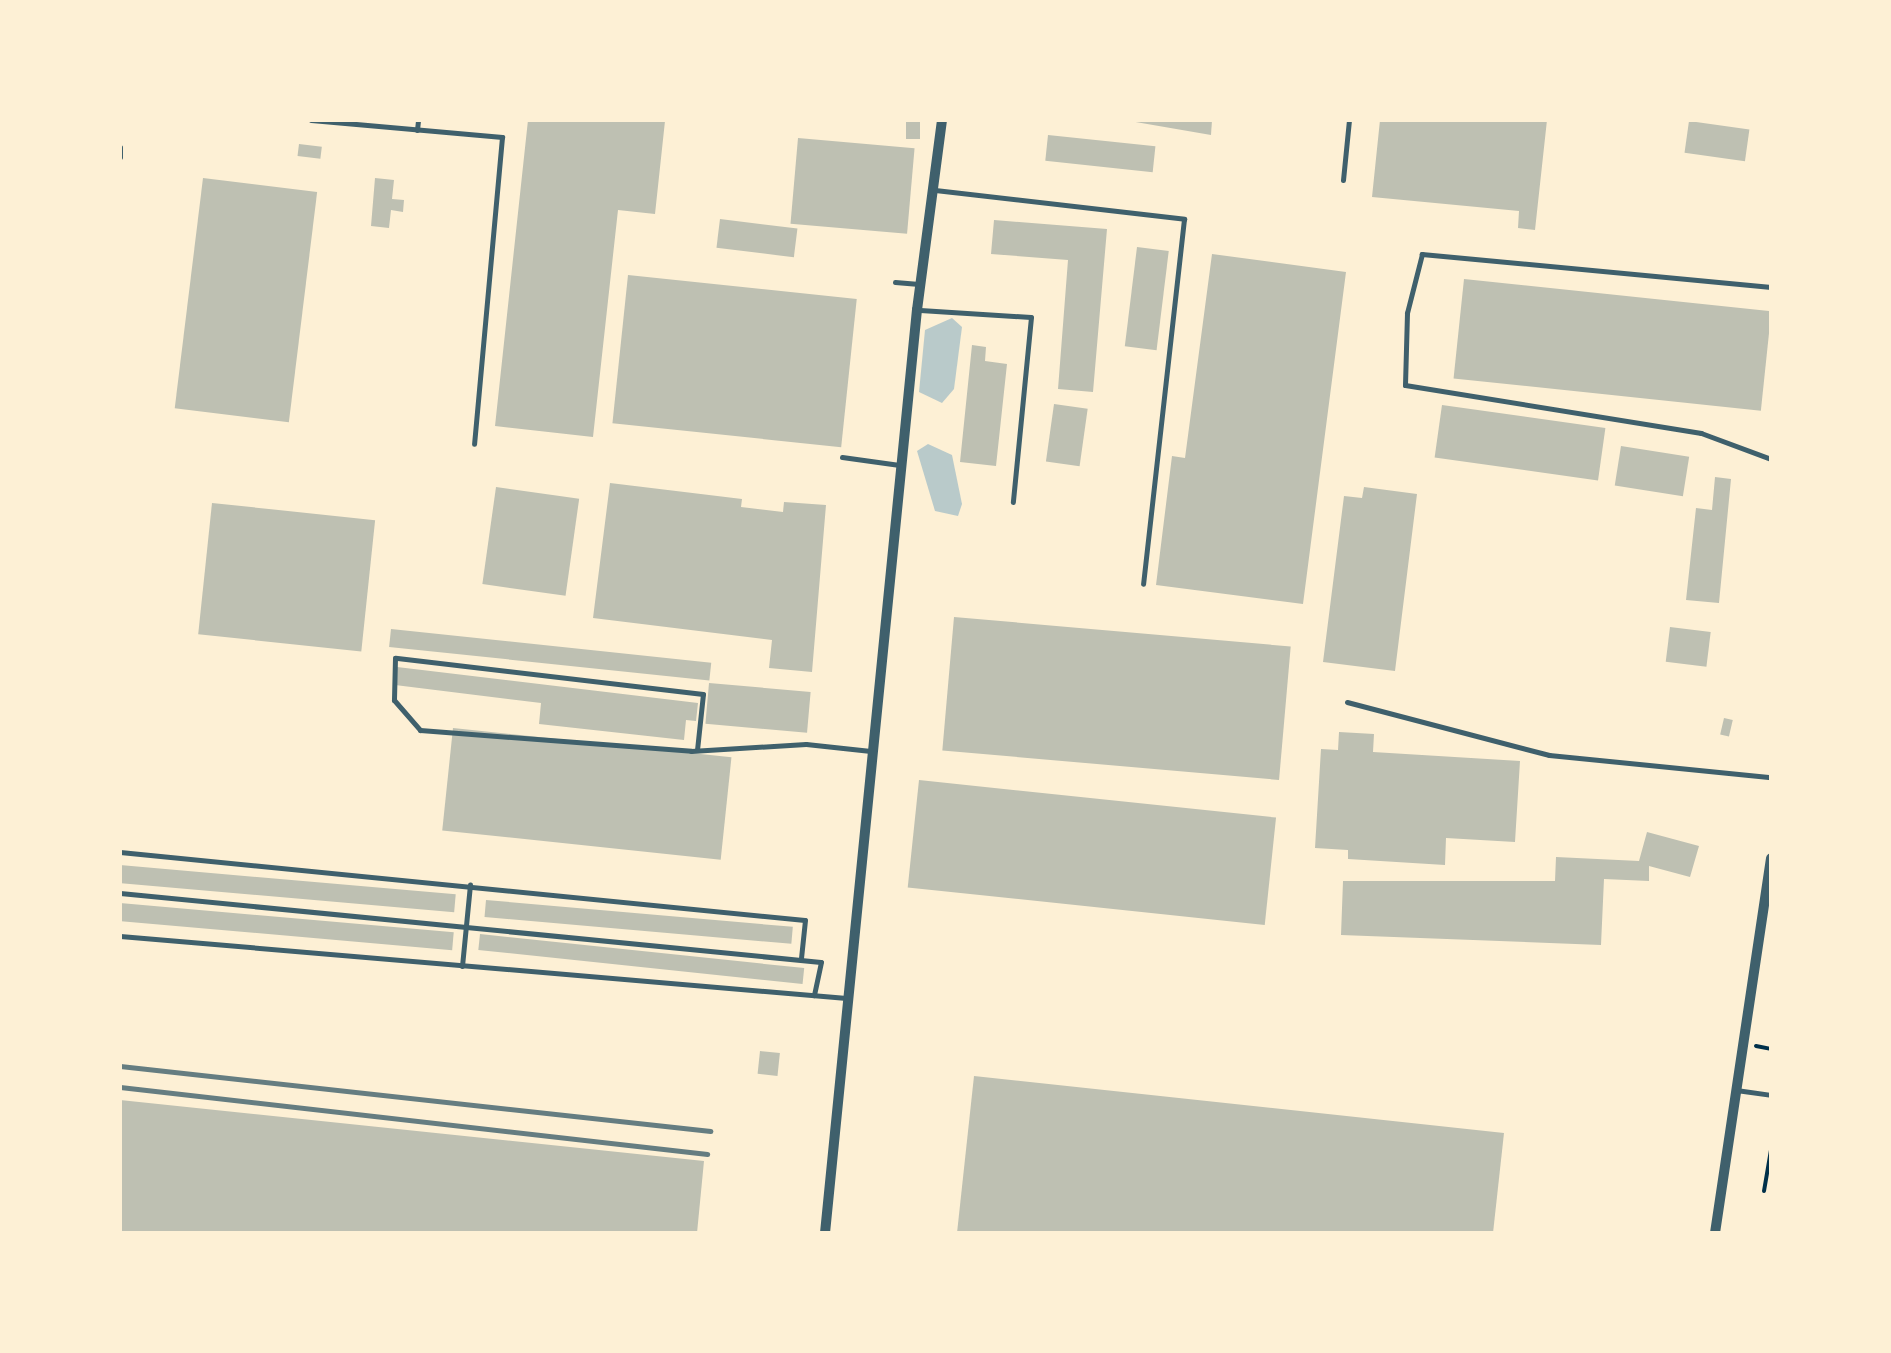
<!DOCTYPE html>
<html>
<head>
<meta charset="utf-8">
<style>
	body { margin:0 }
	#map { position:relative; width:1891px; height:1353px; overflow:hidden; background:#fdf0d5; font-family:"IBM Plex Sans",sans-serif }
	div>[style] { position:absolute }
	[style*='--x'] { left:calc(var(--x)*1px); top:calc(var(--y)*1px); width:calc(var(--w)*1px); rotate:calc(var(--a)*1deg) }
	.green>* { inset:0; background:#b9caca }
	.building>* { inset:0; background:#bec0b2; transform-origin:0 0 }
	.path>* { height:4px; margin:-2px; padding:0 2px; transform-origin:2px; border-radius:2px; background:#003049 }
	.service>* { height:5px; margin:-2.5px; padding:0 2.5px; transform-origin:2.5px; border-radius:2.5px; background:#3f606c }
	.minor>* { height:10px; margin:-5px; padding:0 5px; transform-origin:5px; border-radius:5px; background:#3f606c }
	.rail>* { height:5px; margin:-2.5px; padding:0 2.5px; transform-origin:2.5px; border-radius:2.5px; background:#657d81 }
	span { translate:-50% -50%; white-space:nowrap; text-align:center; line-height:1.15; -webkit-text-stroke:10px #fdf0d5; paint-order:stroke }
	.frame { position:absolute; inset:0; border:122px solid #fdf0d5; pointer-events:none }
</style>
</head>
<body>
<div id="map">
	<div class="green">
		<div style="clip-path:polygon(952px 318px,962px 327px,954px 389px,942px 403px,919px 392px,925px 330px)"></div>
		<div style="clip-path:polygon(928px 444px,952px 455px,962px 504px,958px 516px,935px 511px,917px 451px)"></div>
	</div>
	<div class="building">
		<div style="clip-path:polygon(528px 120px,665px 121px,655px 214px,618px 210px,593px 437px,495px 426px)"></div>
		<div style="left:906px;top:120px;width:14px;height:19px"></div>
		<div style="clip-path:polygon(1124px 120px,1212px 120px,1211px 135px)"></div>
		<div style="clip-path:polygon(1380px 120px,1547px 120px,1535px 230px,1518px 228px,1519px 211px,1372px 197px)"></div>
		<div style="left:1689px;top:121px;width:61px;height:32px;rotate:8deg"></div>
		<div style="left:1048px;top:135px;width:108px;height:26px;rotate:6deg"></div>
		<div style="left:798px;top:138px;width:117px;height:86px;rotate:5deg"></div>
		<div style="left:299px;top:144px;width:23px;height:12px;rotate:7deg"></div>
		<div style="left:203px;top:178px;width:115px;height:232px;rotate:7deg"></div>
		<div style="clip-path:polygon(375px 178px,394px 180px,392px 199px,404px 200px,403px 212px,391px 210px,389px 228px,371px 226px)"></div>
		<div style="left:720px;top:219px;width:78px;height:29px;rotate:7deg"></div>
		<div style="clip-path:polygon(994px 220px,1107px 229px,1093px 392px,1058px 389px,1068px 260px,991px 254px)"></div>
		<div style="left:1137px;top:247px;width:32px;height:100px;rotate:7deg"></div>
		<div style="clip-path:polygon(1212px 254px,1346px 272px,1303px 604px,1156px 585px,1172px 456px,1185px 458px)"></div>
		<div style="left:628px;top:275px;width:230px;height:149px;rotate:6deg"></div>
		<div style="left:1464px;top:279px;width:309px;height:100px;rotate:6deg"></div>
		<div style="clip-path:polygon(972px 345px,986px 347px,985px 361px,1007px 364px,996px 466px,960px 462px)"></div>
		<div style="left:1054px;top:404px;width:34px;height:58px;rotate:8deg"></div>
		<div style="left:1442px;top:405px;width:165px;height:53px;rotate:8deg"></div>
		<div style="left:1621px;top:446px;width:69px;height:40px;rotate:9deg"></div>
		<div style="clip-path:polygon(1715px 477px,1731px 479px,1719px 603px,1686px 600px,1696px 508px,1712px 510px)"></div>
		<div style="clip-path:polygon(610px 483px,742px 499px,741px 507px,783px 512px,784px 502px,826px 505px,812px 672px,769px 668px,772px 640px,593px 618px)"></div>
		<div style="left:496px;top:487px;width:84px;height:98px;rotate:8deg"></div>
		<div style="clip-path:polygon(1364px 487px,1417px 494px,1395px 671px,1323px 662px,1344px 496px,1362px 498px)"></div>
		<div style="left:212px;top:503px;width:164px;height:132px;rotate:6deg"></div>
		<div style="left:954px;top:617px;width:338px;height:134px;rotate:5deg"></div>
		<div style="left:1670px;top:627px;width:41px;height:35px;rotate:7deg"></div>
		<div style="left:391px;top:629px;width:322px;height:18px;rotate:6deg"></div>
		<div style="clip-path:polygon(397px 667px,698px 703px,696px 721px,686px 720px,684px 740px,539px 724px,541px 703px,395px 685px)"></div>
		<div style="left:709px;top:683px;width:102px;height:41px;rotate:5deg"></div>
		<div style="left:1724px;top:718px;width:9px;height:17px;rotate:13deg"></div>
		<div style="left:453px;top:728px;width:280px;height:103px;rotate:6deg"></div>
		<div style="clip-path:polygon(1339px 732px,1374px 734px,1373px 752px,1520px 761px,1515px 842px,1446px 838px,1445px 865px,1348px 859px,1348px 850px,1315px 848px,1321px 749px,1338px 750px)"></div>
		<div style="left:919px;top:780px;width:359px;height:108px;rotate:6deg"></div>
		<div style="clip-path:polygon(1647px 832px,1699px 846px,1690px 877px,1649px 866px,1649px 881px,1604px 879px,1601px 945px,1341px 935px,1343px 881px,1555px 881px,1556px 857px,1639px 861px)"></div>
		<div style="left:120px;top:865px;width:337px;height:18px;rotate:5deg"></div>
		<div style="left:486px;top:900px;width:308px;height:17px;rotate:5deg"></div>
		<div style="left:120px;top:903px;width:335px;height:18px;rotate:5deg"></div>
		<div style="left:480px;top:934px;width:326px;height:16px;rotate:6deg"></div>
		<div style="left:760px;top:1051px;width:20px;height:23px;rotate:6deg"></div>
		<div style="clip-path:polygon(974px 1076px,1504px 1133px,1493px 1233px,957px 1233px)"></div>
		<div style="clip-path:polygon(120px 1100px,704px 1161px,697px 1233px,120px 1233px)"></div>
	</div>
	<div class="path">
		<div style="--x:1756;--y:1046;--w:15;--a:11"></div>
		<div style="--x:1764;--y:1191;--w:42;--a:-80.3"></div>
	</div>
	<div class="service">
		<div style="--x:311;--y:120;--w:192;--a:5.1"></div>
		<div style="--x:502;--y:137;--w:308;--a:95.2"></div>
		<div style="--x:417;--y:130;--w:10;--a:-84"></div>
		<div style="--x:120;--y:147;--w:10;--a:90"></div>
		<div style="--x:1343;--y:180;--w:60;--a:-84.3"></div>
		<div style="--x:935;--y:190;--w:251;--a:6.6"></div>
		<div style="--x:1184;--y:219;--w:367;--a:96.4"></div>
		<div style="--x:895;--y:282;--w:24;--a:5"></div>
		<div style="--x:1771;--y:287;--w:351;--a:-174.6"></div>
		<div style="--x:1422;--y:254;--w:61;--a:104.3"></div>
		<div style="--x:1407;--y:313;--w:72;--a:91.6"></div>
		<div style="--x:1405;--y:385;--w:300;--a:9.2"></div>
		<div style="--x:1701;--y:433;--w:75;--a:20.4"></div>
		<div style="--x:920;--y:310;--w:111;--a:3.6"></div>
		<div style="--x:1031;--y:317;--w:186;--a:95.6"></div>
		<div style="--x:842;--y:457;--w:58;--a:8"></div>
		<div style="--x:1347;--y:702;--w:209;--a:14.7"></div>
		<div style="--x:1549;--y:755;--w:223;--a:5.7"></div>
		<div style="--x:697;--y:750;--w:56;--a:-83.9"></div>
		<div style="--x:703;--y:694;--w:310;--a:-173.3"></div>
		<div style="--x:395;--y:658;--w:42;--a:91.4"></div>
		<div style="--x:394;--y:700;--w:40;--a:49"></div>
		<div style="--x:420;--y:730;--w:272;--a:4.4"></div>
		<div style="--x:691;--y:751;--w:115;--a:-3.5"></div>
		<div style="--x:806;--y:744;--w:65;--a:6.1"></div>
		<div style="--x:120;--y:852;--w:688;--a:5.67"></div>
		<div style="--x:805;--y:920;--w:39;--a:96"></div>
		<div style="--x:120;--y:893;--w:704;--a:5.62"></div>
		<div style="--x:821;--y:962;--w:34;--a:102"></div>
		<div style="--x:120;--y:936;--w:729;--a:4.88"></div>
		<div style="--x:462;--y:966;--w:82;--a:-84.4"></div>
		<div style="--x:1736;--y:1090;--w:35;--a:8"></div>
	</div>
	<div class="minor">
		<div style="--x:825;--y:1233;--w:928;--a:-84.31"></div>
		<div style="--x:917;--y:310;--w:192;--a:-82.5"></div>
		<div style="--x:1715;--y:1233;--w:379;--a:-81.5"></div>
	</div>
	<div class="rail">
		<div style="--x:120;--y:1066;--w:594;--a:6.29"></div>
		<div style="--x:120;--y:1087;--w:591;--a:6.51"></div>
	</div>
	<div class="frame"></div>
</div>
</body>
</html>
